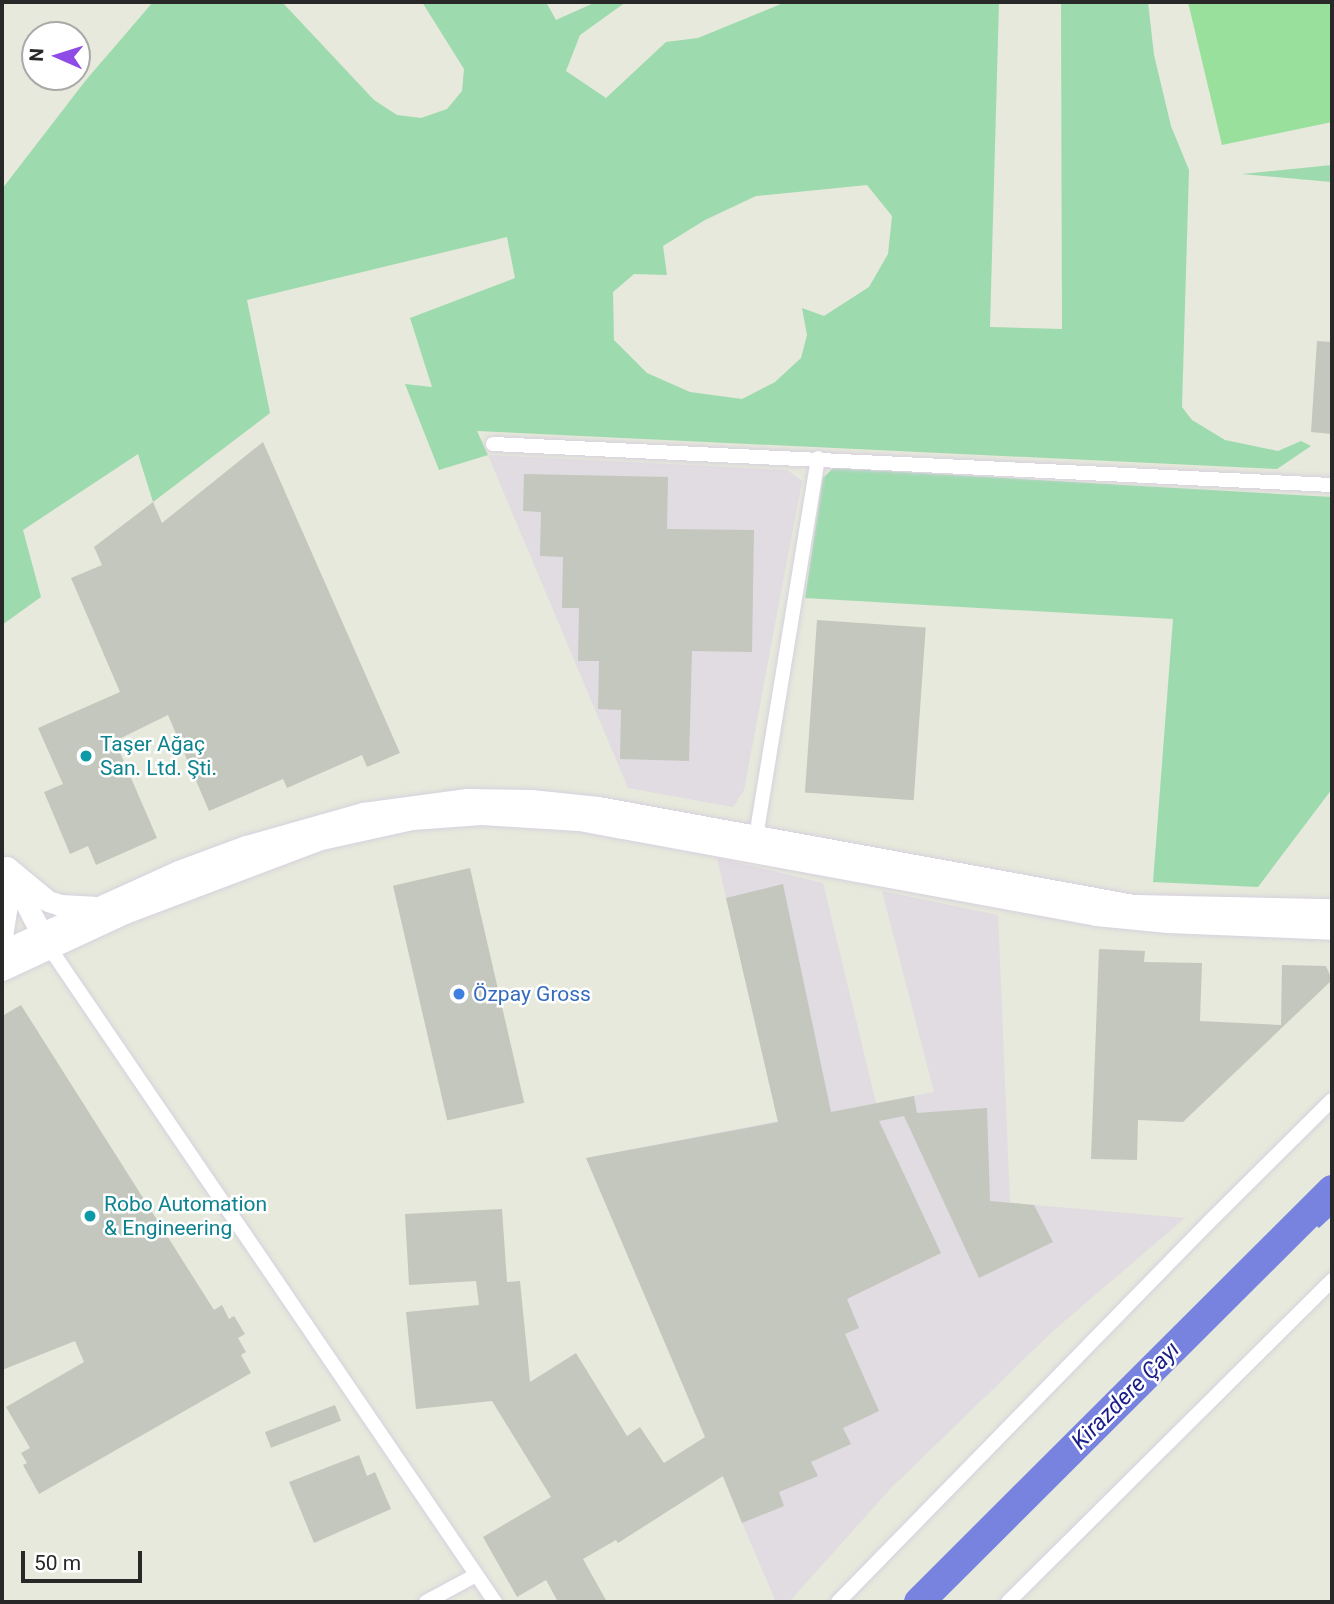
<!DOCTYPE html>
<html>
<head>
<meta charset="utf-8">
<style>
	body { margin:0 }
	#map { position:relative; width:1334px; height:1604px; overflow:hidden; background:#e6e9db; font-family:Roboto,sans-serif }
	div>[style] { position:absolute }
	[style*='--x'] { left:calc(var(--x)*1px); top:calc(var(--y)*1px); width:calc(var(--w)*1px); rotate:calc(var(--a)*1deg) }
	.industrial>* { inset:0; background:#e1dbe2 }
	.green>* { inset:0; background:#9ddaae }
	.pitch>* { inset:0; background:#99e09d }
	.water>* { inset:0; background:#7883e0 }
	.river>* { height:30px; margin:-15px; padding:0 15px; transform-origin:15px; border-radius:15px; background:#7883e0 }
	.building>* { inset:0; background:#c4c7bd; transform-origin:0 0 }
	.roads { filter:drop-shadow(0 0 2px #d7d0df) drop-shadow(0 0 2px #d7d0df) }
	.street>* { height:14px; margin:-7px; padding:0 7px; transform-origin:7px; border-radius:7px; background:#fff }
	.secondary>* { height:21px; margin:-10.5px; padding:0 10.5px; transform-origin:10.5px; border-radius:10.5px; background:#fff }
	.dots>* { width:19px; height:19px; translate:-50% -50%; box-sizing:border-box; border:4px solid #fff; border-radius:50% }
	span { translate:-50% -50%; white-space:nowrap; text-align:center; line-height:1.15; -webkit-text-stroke:5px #fff; paint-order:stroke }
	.culture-label { font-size:21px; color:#0d838f }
	.left { translate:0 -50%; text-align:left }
	.shop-label { font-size:21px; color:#366cbe }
	.water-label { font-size:23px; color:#1b1e88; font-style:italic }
	.frame { position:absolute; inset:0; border:4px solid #282828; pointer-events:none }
	.north { position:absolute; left:21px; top:21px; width:70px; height:70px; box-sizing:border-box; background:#fff; border:2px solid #a9a9a9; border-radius:50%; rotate:273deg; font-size:19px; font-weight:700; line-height:28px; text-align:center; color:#282828 }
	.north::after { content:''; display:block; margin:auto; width:24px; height:32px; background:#8f4be5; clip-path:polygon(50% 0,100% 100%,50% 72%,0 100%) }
	.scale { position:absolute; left:21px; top:1551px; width:121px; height:32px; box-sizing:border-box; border:4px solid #282828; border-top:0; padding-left:9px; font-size:21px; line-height:24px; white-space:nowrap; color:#282828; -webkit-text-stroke:5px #fff; paint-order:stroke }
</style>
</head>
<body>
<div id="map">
	<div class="industrial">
		<div style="clip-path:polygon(488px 455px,787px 470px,802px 481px,744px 790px,733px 807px,628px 788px)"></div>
		<div style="clip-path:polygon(717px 858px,823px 883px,876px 1103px,934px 1092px,882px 891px,998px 915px,1010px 1203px,1185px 1218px,1053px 1331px,891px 1488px,789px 1602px,776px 1602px,586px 1158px,778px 1121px)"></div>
	</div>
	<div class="green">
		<div style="clip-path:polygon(evenodd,153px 2px,282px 2px,374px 100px,397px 115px,421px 118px,447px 109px,462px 91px,464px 69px,422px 2px,546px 2px,556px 20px,596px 2px,626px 2px,580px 35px,566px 71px,606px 98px,666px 42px,698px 38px,786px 2px,999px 2px,990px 327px,1062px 329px,1061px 2px,1148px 2px,1154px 55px,1171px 126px,1189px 170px,1182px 407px,1192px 420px,1225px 440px,1278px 451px,1301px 441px,1311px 446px,1277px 469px,477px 431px,488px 455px,439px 470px,405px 384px,432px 387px,410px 318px,515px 278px,507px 237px,247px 300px,270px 413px,153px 502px,138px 454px,23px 530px,41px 597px,2px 625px,2px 189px,86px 80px,153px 2px,867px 185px,892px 216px,888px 254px,869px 287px,824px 316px,802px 308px,807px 335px,801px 358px,775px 382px,742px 399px,690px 392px,647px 373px,614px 340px,613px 292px,634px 274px,667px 275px,663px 246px,705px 220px,756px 196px,867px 185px)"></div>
		<div style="clip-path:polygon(1332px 165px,1332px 182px,1242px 174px)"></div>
		<div style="clip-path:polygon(833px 468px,1332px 497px,1332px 789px,1258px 887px,1153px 882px,1173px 619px,805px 598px,823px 478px)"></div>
	</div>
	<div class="pitch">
		<div style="clip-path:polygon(1188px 2px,1332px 2px,1332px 122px,1222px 145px)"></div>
	</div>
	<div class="water">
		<div style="clip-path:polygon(1332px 1173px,1332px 1216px,1319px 1228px,1297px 1209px)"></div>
	</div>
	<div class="river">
		<div style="--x:919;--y:1602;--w:583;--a:-44.93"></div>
	</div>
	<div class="building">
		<div style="clip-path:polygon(1317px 341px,1332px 342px,1332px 434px,1311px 432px)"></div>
		<div style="clip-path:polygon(263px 442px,400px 753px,367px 767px,362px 755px,287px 788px,283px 779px,209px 811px,168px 715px,115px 741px,157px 838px,96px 865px,88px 846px,70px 854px,44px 792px,63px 784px,38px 728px,120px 692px,71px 578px,102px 565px,94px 547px,153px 502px,162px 523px)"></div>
		<div style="clip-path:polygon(524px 474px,668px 477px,667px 529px,754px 530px,752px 652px,692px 651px,689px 761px,620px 759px,621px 710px,598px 709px,599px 661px,578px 661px,579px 608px,562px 608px,563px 557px,540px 556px,541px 512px,523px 511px)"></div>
		<div style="left:817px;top:620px;width:109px;height:173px;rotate:4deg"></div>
		<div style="left:470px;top:868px;width:241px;height:79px;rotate:77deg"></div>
		<div style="clip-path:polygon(783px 884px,831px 1112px,914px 1096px,917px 1113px,987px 1108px,990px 1201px,1034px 1205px,1053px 1242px,979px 1278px,904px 1116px,879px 1121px,941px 1253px,847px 1299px,859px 1328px,845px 1334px,879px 1411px,843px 1428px,851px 1444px,811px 1462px,818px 1476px,779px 1492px,784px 1506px,742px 1523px,723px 1476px,618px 1543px,616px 1540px,583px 1559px,607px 1602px,558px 1602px,546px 1580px,517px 1597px,483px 1537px,551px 1497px,492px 1401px,416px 1409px,406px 1312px,479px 1305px,476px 1281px,409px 1285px,405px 1214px,502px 1209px,507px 1282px,520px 1281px,530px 1382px,576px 1353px,627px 1436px,640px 1427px,664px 1463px,705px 1437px,586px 1158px,778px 1122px,726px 898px)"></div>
		<div style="clip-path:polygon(1099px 949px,1145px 951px,1144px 962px,1202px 963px,1200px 1021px,1281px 1025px,1282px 965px,1326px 966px,1332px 980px,1183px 1122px,1138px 1120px,1137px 1160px,1091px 1159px)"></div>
		<div style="clip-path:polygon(21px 1005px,214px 1310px,222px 1305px,229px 1319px,234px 1316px,245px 1334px,238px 1338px,246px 1352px,241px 1355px,251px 1373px,39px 1494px,23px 1465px,27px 1463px,21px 1453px,30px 1448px,6px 1407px,84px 1362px,75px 1341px,2px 1370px,2px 1016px)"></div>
		<div style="left:335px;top:1405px;width:17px;height:75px;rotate:69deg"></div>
		<div style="clip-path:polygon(359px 1455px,367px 1476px,375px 1472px,391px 1509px,314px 1543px,289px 1482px)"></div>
	</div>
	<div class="roads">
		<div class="street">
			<div style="--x:493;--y:444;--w:840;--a:2.8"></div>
			<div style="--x:755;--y:843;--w:390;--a:-80.7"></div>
			<div style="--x:49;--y:947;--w:792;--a:55.75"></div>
			<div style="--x:426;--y:1602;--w:55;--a:-28.4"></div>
			<div style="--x:838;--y:1602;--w:531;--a:-45.69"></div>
			<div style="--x:1209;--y:1222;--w:173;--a:-44.8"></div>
			<div style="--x:1008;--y:1602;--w:457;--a:-44.8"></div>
		</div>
		<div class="secondary">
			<div style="--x:7;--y:867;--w:53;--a:39.7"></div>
			<div style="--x:48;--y:901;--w:13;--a:18"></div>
			<div style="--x:60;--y:905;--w:33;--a:3"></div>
			<div style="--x:14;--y:881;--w:69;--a:62.3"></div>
			<div style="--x:2;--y:936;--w:30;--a:-81"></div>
			<div style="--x:7;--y:906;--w:34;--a:-90"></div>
			<div style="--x:2;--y:951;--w:193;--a:-24.4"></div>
			<div style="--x:178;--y:871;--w:72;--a:-20.2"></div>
			<div style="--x:246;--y:846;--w:122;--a:-15.8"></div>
			<div style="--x:363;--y:813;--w:105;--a:-7.7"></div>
			<div style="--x:467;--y:799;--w:64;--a:0.9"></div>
			<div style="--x:531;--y:800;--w:67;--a:6"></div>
			<div style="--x:598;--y:807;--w:544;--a:10.38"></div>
			<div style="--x:1133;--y:905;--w:199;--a:1.2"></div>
			<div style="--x:2;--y:970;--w:136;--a:-24.9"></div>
			<div style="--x:125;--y:913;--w:210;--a:-20.7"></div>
			<div style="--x:321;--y:839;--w:93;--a:-12.4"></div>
			<div style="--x:412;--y:819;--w:69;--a:-4.1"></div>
			<div style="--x:481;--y:814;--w:98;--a:3.5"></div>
			<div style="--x:579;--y:820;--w:526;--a:10.41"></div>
			<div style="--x:1096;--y:915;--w:72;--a:5.6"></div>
			<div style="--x:1168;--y:922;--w:164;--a:2.4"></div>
		</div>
	</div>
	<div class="dots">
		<div style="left:86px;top:756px;background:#0f9aa8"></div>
		<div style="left:459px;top:994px;background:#3f7fe0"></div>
		<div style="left:90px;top:1216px;background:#0f9aa8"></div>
	</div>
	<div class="culture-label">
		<span class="left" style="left:100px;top:756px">Taşer Ağaç<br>San. Ltd. Şti.</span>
		<span class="left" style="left:104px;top:1216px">Robo Automation<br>&amp; Engineering</span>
	</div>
	<div class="shop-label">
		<span class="left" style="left:473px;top:994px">Özpay Gross</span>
	</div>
	<div class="water-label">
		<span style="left:1126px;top:1396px;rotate:-45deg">Kirazdere Çayı</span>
	</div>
	<div class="frame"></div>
	<div class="north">N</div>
	<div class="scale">50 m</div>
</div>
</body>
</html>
